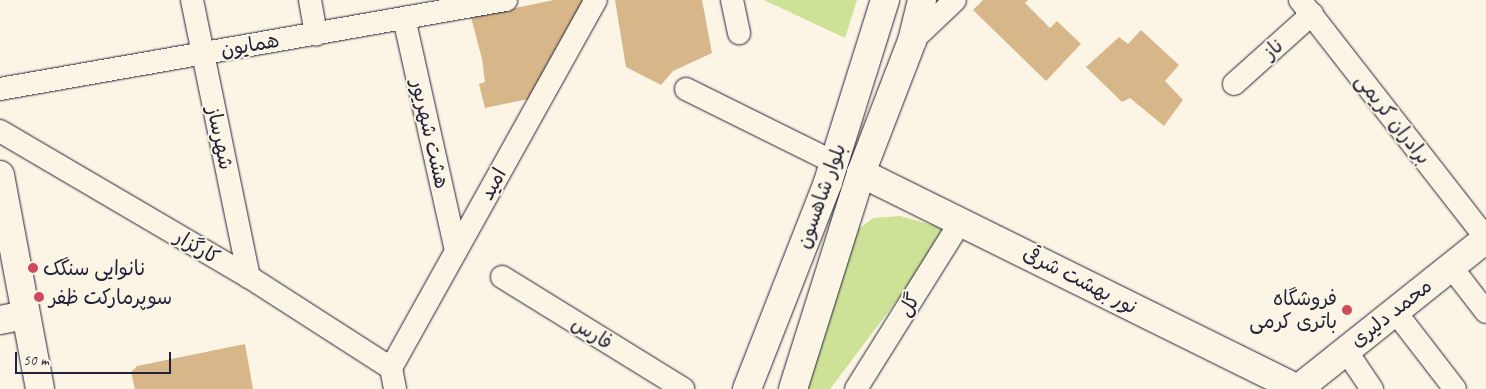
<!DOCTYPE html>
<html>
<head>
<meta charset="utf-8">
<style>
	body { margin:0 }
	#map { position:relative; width:1486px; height:389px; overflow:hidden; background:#fcf5e5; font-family:Caveat,"Playpen Sans Arabic",sans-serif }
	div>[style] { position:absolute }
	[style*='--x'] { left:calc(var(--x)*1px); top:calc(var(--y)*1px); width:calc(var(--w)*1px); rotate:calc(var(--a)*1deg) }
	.green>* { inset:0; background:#cde297 }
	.building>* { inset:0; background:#d7b68a }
	.roads { filter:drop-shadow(0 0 1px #22223b) drop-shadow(0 0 1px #22223b) }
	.minor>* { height:22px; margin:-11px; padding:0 11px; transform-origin:11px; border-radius:11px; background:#fcf5e5 }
	.tertiary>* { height:28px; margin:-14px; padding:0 14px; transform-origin:14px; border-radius:14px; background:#fcf5e5 }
	.secondary>* { height:28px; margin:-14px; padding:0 14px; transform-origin:14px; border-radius:14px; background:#fcf5e5 }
	.dots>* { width:14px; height:14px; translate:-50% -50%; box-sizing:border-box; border:2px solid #fcf5e5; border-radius:50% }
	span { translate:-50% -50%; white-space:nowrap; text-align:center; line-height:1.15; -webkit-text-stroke:4px #fcf5e5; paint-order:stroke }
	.street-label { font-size:20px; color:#22223b }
	.poi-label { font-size:20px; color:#22223b }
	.left { translate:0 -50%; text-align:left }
	.right { translate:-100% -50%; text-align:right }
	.scale { position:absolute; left:15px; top:352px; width:156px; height:22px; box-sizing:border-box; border:2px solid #22223b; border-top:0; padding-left:6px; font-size:15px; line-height:18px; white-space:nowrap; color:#22223b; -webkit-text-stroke:4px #fcf5e5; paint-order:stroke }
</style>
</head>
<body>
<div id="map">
	<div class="green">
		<div style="clip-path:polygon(764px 0,857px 0,845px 38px)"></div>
		<div style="clip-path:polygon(900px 216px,950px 230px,830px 389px,800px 389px,856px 231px,873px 218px)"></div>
	</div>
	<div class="building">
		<div style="clip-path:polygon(554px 0,582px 0,583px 15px,533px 98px,485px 108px,479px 84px,485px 82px,482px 59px,471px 17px)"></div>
		<div style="clip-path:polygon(615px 0,702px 0,712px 53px,673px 71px,661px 85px,626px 67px)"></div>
		<div style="clip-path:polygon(983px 0,1028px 0,1025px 3px,1050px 28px,1057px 21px,1081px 44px,1046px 81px,973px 10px)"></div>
		<div style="clip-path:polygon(1141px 30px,1179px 65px,1165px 81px,1183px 100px,1164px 126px,1130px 98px,1122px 102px,1086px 67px,1119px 37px,1128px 44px)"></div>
		<div style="clip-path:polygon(245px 344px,253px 389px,135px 389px,131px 372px,137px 366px)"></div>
	</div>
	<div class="roads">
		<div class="minor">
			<div style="--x:192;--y:0;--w:283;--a:78.4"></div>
			<div style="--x:310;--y:0;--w:35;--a:80"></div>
			<div style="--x:732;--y:0;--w:34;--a:78"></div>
			<div style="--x:1300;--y:0;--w:302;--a:52"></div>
			<div style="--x:404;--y:18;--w:238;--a:77.4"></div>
			<div style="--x:912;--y:41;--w:59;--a:-43.6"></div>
			<div style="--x:1234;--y:84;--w:105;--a:-41.9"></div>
			<div style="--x:0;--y:89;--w:514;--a:-9.98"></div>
			<div style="--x:686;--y:89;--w:166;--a:26.4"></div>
			<div style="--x:0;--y:131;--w:289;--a:30.4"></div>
			<div style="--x:249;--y:277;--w:169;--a:32.7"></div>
			<div style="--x:502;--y:277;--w:213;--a:31.7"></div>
			<div style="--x:1459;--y:277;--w:44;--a:52.4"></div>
			<div style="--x:1404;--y:323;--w:83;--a:52.3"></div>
			<div style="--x:1353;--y:361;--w:34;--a:56"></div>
			<div style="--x:391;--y:368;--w:421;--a:-60.9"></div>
			<div style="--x:391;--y:368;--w:21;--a:79"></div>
			<div style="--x:856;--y:389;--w:198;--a:-58"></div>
		</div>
		<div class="tertiary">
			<div style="--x:861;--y:173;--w:488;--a:26.3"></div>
		</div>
		<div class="secondary">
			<div style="--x:0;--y:175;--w:218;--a:79.4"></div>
			<div style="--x:0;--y:320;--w:26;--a:-11"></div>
			<div style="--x:747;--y:389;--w:222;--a:-68.6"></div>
			<div style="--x:828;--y:182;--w:191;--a:-72.6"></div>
			<div style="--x:793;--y:389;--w:226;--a:-72.5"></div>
			<div style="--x:861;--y:173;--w:142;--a:-68.9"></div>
			<div style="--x:912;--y:41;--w:42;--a:-76.3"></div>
			<div style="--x:1298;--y:389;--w:241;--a:-38.6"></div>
		</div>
	</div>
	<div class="dots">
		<div style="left:33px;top:268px;background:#d1495b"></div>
		<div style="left:39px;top:297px;background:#d1495b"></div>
		<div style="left:1347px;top:310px;background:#d1495b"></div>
	</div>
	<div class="street-label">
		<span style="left:250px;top:45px;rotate:-10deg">همایون</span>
		<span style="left:1273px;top:49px;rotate:-42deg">ناز</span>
		<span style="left:1393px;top:119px;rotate:52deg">برادران کریمی</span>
		<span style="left:430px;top:134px;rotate:77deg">هشت شهریور</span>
		<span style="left:220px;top:138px;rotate:78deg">شهرساز</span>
		<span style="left:493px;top:184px;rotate:-61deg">امید</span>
		<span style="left:821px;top:196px;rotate:-70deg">بلوار شاهسون</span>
		<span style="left:197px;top:247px;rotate:30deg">کارگزار</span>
		<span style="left:1080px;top:280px;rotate:27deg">نور بهشت شرقی</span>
		<span style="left:909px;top:305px;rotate:-58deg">گل</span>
		<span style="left:1391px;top:313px;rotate:-38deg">محمد دلیری</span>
		<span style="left:592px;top:333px;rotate:32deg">فارس</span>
	</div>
	<div class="poi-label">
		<span class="left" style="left:43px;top:268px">نانوایی سنگک</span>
		<span class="left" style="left:49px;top:297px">سوپرمارکت ظفر</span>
		<span class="right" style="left:1337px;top:310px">فروشگاه<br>باتری کرمی</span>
	</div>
	<div class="scale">50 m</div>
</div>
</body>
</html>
